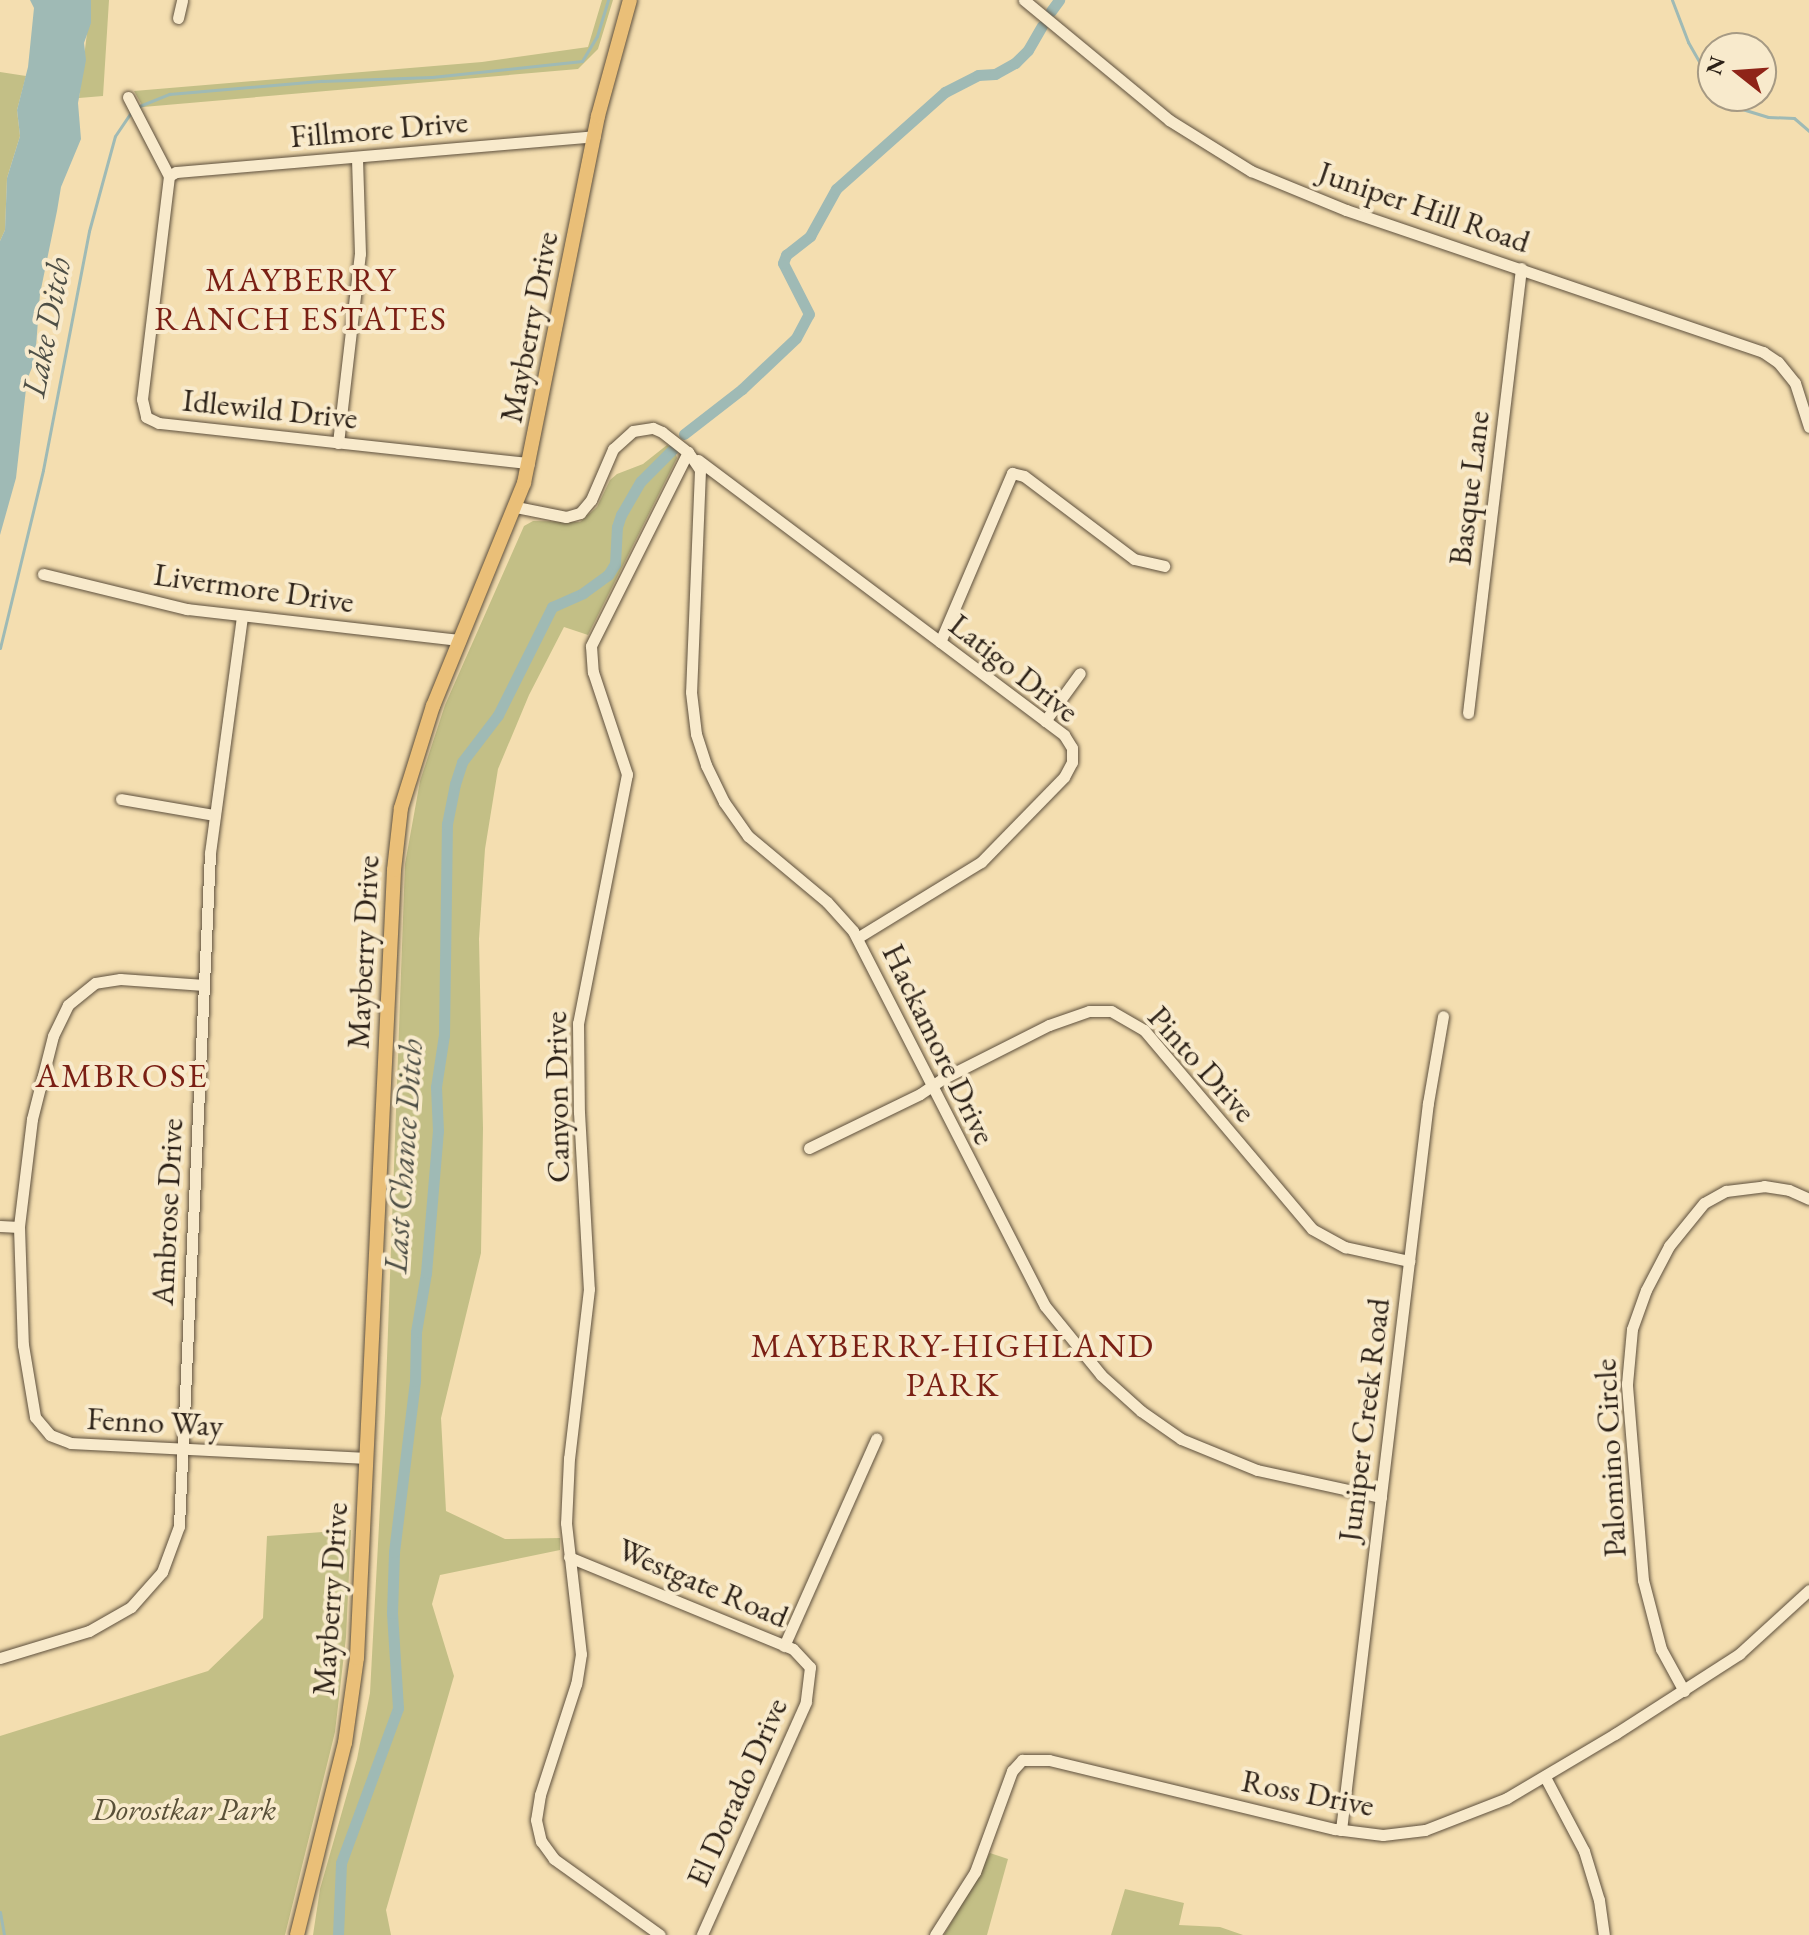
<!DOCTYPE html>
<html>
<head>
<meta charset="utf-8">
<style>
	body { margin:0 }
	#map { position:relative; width:1809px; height:1935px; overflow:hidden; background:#f4deb0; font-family:"EB Garamond",serif }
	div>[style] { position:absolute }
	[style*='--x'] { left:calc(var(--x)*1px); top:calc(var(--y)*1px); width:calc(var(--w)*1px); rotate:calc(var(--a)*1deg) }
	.green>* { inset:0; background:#c3bf86 }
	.water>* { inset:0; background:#9fbab5 }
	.stream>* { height:3px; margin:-1.5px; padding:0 1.5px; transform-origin:1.5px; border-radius:1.5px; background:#9fbab5 }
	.canal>* { height:11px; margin:-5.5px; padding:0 5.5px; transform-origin:5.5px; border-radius:5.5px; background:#9fbab5 }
	.roads { filter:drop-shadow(0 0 2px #5e503d) drop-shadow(0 0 2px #5e503d) }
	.minor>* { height:11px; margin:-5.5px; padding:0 5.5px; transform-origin:5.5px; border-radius:5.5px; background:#f8eacc }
	.major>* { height:14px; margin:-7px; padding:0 7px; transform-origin:7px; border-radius:7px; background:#eabf78 }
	span { translate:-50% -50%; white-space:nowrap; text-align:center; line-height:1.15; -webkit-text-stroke:8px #f8eacc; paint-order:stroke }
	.street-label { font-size:32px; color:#2c2117 }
	.park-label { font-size:32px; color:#595038; font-style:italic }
	.neighbourhood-label { font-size:34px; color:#7a1f14; letter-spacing:2px }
	.water-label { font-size:34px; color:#4e4f46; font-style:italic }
	.north { position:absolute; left:1697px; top:32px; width:80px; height:80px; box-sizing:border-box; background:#f8eacc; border:2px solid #a69a84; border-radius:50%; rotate:287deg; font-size:22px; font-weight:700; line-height:32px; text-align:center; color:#2c2117 }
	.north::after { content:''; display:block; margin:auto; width:28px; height:36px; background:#8f2418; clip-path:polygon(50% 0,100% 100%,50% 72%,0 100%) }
</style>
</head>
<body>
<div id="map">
	<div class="green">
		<div style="clip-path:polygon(91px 0,109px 0,103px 96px,79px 98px)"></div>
		<div style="clip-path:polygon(602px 0,613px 0,598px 49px,578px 69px,143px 107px,134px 91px,482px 62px,588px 47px)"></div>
		<div style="clip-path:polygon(0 72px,26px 76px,17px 110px,20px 136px,7px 178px,5px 230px,0 241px)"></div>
		<div style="clip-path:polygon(667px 445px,674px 448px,677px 458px,588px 635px,564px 627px,529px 695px,498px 769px,485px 849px,479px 939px,483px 1128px,481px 1253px,441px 1418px,446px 1511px,505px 1539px,560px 1538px,560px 1550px,440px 1575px,432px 1604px,454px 1676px,386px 1910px,391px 1935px,313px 1935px,320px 1889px,357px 1759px,370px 1693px,385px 1413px,405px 864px,420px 781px,445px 705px,524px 526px,533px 521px,580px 522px,597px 507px,610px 480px,617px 474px,643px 464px)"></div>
		<div style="clip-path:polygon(351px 1530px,346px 1637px,335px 1732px,285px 1935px,0 1935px,0 1736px,208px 1671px,263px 1618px,267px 1536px)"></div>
		<div style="clip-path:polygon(990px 1853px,1008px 1859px,987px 1935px,944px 1935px)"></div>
		<div style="clip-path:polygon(1125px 1889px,1184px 1903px,1179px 1925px,1220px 1927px,1243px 1935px,1111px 1935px)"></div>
	</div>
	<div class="water">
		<div style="clip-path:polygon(30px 0,91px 0,91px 23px,84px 43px,86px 60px,78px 103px,81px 139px,61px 187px,57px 211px,40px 294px,35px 360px,27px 380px,16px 478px,0 535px,0 241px,5px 230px,7px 178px,20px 136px,17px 110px,28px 67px,34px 8px)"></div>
	</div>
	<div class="stream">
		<div style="--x:1672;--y:0;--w:45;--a:69.1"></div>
		<div style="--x:1688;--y:42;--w:51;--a:60.4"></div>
		<div style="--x:1720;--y:96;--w:13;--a:45"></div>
		<div style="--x:1729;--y:105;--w:41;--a:17.1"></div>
		<div style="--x:1768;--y:117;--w:26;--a:2"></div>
		<div style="--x:1794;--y:118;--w:20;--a:41"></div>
		<div style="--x:137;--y:107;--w:35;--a:-22"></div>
		<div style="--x:169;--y:94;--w:154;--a:-4.9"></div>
		<div style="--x:322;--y:81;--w:110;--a:-2.1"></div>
		<div style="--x:432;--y:77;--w:151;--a:-6.1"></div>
		<div style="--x:582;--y:61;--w:29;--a:-59"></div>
		<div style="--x:597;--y:36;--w:38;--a:-73"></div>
		<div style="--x:0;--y:648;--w:183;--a:-76.4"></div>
		<div style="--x:43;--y:470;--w:243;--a:-79.1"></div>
		<div style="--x:89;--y:231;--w:98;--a:-74.7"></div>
		<div style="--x:115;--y:136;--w:27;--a:-56"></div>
		<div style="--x:0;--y:1912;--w:23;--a:80"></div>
	</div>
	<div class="canal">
		<div style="--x:1051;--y:11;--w:14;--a:-54"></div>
		<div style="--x:684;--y:434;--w:73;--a:-37.8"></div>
		<div style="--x:742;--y:389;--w:74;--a:-43.4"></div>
		<div style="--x:796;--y:338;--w:27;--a:-62"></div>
		<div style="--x:809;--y:314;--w:57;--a:-117"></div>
		<div style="--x:783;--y:263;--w:9;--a:-69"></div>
		<div style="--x:786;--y:255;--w:31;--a:-38"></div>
		<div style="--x:810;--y:236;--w:54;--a:-61"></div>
		<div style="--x:836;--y:189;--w:146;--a:-41.7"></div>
		<div style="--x:945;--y:92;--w:37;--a:-27"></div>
		<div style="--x:978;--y:75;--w:17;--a:-3"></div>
		<div style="--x:995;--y:74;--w:23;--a:-29"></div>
		<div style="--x:1015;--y:63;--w:18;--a:-45"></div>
		<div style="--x:1028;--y:50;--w:28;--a:-60"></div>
		<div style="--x:338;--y:1935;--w:72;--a:-87.6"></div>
		<div style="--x:341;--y:1863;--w:165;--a:-69.8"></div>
		<div style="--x:398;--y:1708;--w:95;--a:-93.6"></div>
		<div style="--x:392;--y:1613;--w:61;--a:-88.1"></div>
		<div style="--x:394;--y:1552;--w:172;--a:-83"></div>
		<div style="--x:415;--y:1381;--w:49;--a:-88.8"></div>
		<div style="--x:416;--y:1332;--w:60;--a:-80.4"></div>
		<div style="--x:426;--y:1273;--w:143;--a:-85.2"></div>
		<div style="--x:438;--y:1131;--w:44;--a:-92.6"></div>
		<div style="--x:436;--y:1087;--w:53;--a:-81.3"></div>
		<div style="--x:444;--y:1035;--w:211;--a:-89.2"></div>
		<div style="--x:447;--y:824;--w:41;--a:-78.7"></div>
		<div style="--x:455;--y:784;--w:23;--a:-72"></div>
		<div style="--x:462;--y:762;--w:59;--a:-52.5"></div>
		<div style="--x:498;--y:715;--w:121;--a:-63.4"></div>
		<div style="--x:552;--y:607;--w:34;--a:-24"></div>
		<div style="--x:583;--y:593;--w:31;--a:-36"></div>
		<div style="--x:608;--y:575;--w:13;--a:-58"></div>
		<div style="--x:615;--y:564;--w:37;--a:-87"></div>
		<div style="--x:617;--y:527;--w:13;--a:-72"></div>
		<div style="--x:621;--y:515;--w:39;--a:-60"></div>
		<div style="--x:641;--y:481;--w:45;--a:-45"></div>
	</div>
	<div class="roads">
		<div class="minor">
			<div style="--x:1024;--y:0;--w:188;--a:39.6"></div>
			<div style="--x:1169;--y:120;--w:97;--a:31.9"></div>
			<div style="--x:1251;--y:171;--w:103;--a:22.3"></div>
			<div style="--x:1346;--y:210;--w:441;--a:18.8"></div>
			<div style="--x:1763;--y:352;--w:18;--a:34"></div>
			<div style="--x:1778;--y:362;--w:27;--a:51"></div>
			<div style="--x:1795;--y:383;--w:46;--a:72.3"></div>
			<div style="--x:178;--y:18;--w:18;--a:-77"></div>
			<div style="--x:128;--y:97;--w:89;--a:62.6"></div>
			<div style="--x:169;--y:176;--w:225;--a:96.9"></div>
			<div style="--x:142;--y:399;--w:18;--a:77"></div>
			<div style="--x:146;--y:417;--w:14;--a:25"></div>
			<div style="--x:159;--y:423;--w:372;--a:6.2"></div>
			<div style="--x:169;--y:176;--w:8;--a:-30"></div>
			<div style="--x:176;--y:172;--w:420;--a:-4.9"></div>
			<div style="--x:338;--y:443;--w:190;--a:-83.4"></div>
			<div style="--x:360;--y:254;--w:97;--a:-91.8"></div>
			<div style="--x:688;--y:452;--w:22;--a:56"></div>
			<div style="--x:700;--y:470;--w:222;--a:92.3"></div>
			<div style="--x:691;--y:692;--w:42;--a:83.2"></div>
			<div style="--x:696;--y:734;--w:33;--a:72"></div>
			<div style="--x:706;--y:765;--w:41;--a:64.1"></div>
			<div style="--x:724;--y:802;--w:42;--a:54.8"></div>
			<div style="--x:748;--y:836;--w:103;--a:39.9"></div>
			<div style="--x:827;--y:902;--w:39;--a:48"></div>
			<div style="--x:853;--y:931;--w:421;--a:62.9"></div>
			<div style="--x:1045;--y:1306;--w:89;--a:50.9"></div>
			<div style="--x:1101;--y:1375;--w:54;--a:42"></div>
			<div style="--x:1141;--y:1411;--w:49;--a:35"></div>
			<div style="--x:1181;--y:1439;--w:82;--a:22.2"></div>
			<div style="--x:1257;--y:1470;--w:127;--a:12.3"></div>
			<div style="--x:698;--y:460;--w:458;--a:36.9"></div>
			<div style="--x:1064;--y:735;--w:15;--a:58"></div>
			<div style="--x:1072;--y:748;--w:14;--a:90"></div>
			<div style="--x:1072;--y:762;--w:17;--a:118"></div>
			<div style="--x:1064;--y:777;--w:119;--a:134.3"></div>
			<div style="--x:981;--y:862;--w:145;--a:148.5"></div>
			<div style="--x:516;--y:507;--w:51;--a:11.3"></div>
			<div style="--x:566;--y:517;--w:15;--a:-16"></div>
			<div style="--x:580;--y:513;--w:17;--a:-50"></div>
			<div style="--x:591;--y:500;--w:56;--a:-66.7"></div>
			<div style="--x:613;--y:449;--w:27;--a:-42"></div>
			<div style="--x:633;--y:431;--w:20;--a:-9"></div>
			<div style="--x:653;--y:428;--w:10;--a:24"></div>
			<div style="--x:662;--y:432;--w:33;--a:38"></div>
			<div style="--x:688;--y:452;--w:217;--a:116.6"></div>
			<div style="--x:591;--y:646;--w:26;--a:86"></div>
			<div style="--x:593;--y:672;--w:108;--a:71.6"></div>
			<div style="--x:627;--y:774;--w:254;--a:101.1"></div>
			<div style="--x:578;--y:1023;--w:89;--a:89.4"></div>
			<div style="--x:579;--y:1112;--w:177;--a:86.8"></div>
			<div style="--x:589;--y:1289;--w:170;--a:96.7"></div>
			<div style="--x:569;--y:1458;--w:65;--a:92.6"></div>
			<div style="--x:566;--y:1523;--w:132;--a:83.5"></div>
			<div style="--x:581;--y:1654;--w:30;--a:99"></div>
			<div style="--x:576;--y:1684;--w:117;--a:108"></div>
			<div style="--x:540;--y:1795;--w:25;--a:99"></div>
			<div style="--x:536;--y:1820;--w:22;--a:77"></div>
			<div style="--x:541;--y:1841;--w:22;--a:54"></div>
			<div style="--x:554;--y:1859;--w:130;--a:35.6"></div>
			<div style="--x:43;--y:574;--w:148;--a:13.7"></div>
			<div style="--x:187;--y:609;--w:275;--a:6.5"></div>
			<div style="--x:940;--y:642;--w:184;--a:-66.9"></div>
			<div style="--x:1012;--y:473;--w:12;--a:14"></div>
			<div style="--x:1024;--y:476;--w:138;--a:37"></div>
			<div style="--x:1134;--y:559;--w:31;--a:13"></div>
			<div style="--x:1468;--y:713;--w:448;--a:-83.2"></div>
			<div style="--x:1045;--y:721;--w:59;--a:-53.9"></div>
			<div style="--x:121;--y:799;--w:94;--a:9.8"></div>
			<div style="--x:204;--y:985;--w:84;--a:-175.9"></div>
			<div style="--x:120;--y:979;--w:25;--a:171"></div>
			<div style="--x:95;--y:983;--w:35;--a:141"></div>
			<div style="--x:68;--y:1005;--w:34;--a:116"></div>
			<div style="--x:53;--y:1036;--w:86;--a:104.2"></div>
			<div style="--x:32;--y:1119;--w:109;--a:96.9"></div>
			<div style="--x:19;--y:1227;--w:118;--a:88.1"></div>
			<div style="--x:23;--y:1345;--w:73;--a:80.5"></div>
			<div style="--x:35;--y:1417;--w:23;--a:50"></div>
			<div style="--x:50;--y:1435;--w:22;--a:21"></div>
			<div style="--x:71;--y:1443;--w:296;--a:2.9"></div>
			<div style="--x:809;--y:1148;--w:123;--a:-25.9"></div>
			<div style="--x:920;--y:1094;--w:27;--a:-34"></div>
			<div style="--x:942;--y:1079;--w:120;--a:-26.8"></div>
			<div style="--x:1049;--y:1025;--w:42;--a:-19.3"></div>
			<div style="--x:1089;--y:1011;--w:22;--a:0"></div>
			<div style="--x:1111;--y:1011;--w:38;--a:30"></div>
			<div style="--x:1144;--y:1030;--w:260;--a:49.8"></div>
			<div style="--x:1312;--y:1229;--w:38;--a:29"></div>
			<div style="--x:1345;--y:1247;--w:66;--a:12.3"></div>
			<div style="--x:0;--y:1226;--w:19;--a:3"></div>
			<div style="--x:569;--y:1557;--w:242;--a:22.3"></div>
			<div style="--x:793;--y:1649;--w:25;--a:47"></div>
			<div style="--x:810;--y:1667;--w:35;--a:97"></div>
			<div style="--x:806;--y:1702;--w:255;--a:114.1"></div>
			<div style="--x:784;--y:1646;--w:227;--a:-66"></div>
			<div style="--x:0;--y:1658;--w:93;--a:-16.9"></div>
			<div style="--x:89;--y:1631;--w:48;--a:-29.7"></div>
			<div style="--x:131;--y:1607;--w:47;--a:-48.5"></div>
			<div style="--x:162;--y:1572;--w:49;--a:-69.7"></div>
			<div style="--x:179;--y:1526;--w:674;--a:-87.36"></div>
			<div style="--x:210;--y:853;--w:239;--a:-82.3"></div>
			<div style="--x:1684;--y:1691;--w:48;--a:-118.7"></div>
			<div style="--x:1661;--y:1649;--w:71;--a:-104.6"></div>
			<div style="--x:1643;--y:1580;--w:197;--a:-94.7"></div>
			<div style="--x:1627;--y:1384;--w:55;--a:-84.8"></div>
			<div style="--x:1632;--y:1329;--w:41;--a:-70.3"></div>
			<div style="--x:1646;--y:1290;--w:50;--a:-62.4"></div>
			<div style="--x:1669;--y:1246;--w:55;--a:-50.9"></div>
			<div style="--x:1704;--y:1203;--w:25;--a:-29"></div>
			<div style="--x:1726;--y:1191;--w:38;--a:-7"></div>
			<div style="--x:1764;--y:1186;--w:25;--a:9"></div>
			<div style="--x:1789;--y:1190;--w:22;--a:24"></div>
			<div style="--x:1545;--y:1777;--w:84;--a:62.2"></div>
			<div style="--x:1584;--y:1851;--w:51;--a:73"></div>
			<div style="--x:1599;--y:1900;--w:35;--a:82"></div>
			<div style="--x:1341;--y:1830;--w:732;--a:-83.18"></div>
			<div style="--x:1428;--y:1103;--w:88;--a:-80.2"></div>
			<div style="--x:935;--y:1935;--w:75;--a:-57.6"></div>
			<div style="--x:975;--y:1872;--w:108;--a:-69.9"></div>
			<div style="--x:1012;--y:1771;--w:15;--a:-48"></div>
			<div style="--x:1022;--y:1760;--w:27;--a:0"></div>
			<div style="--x:1049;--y:1760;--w:294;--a:13.6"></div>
			<div style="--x:1335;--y:1829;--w:48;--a:7.1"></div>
			<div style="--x:1383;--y:1835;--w:42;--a:-6.8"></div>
			<div style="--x:1425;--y:1830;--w:88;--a:-21.3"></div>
			<div style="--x:1507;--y:1798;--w:126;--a:-30.7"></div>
			<div style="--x:1615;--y:1734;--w:148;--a:-32.8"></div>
			<div style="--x:1739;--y:1654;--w:95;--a:-42.4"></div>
		</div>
		<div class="major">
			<div style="--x:297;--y:1935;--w:198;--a:-76"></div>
			<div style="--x:345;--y:1743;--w:86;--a:-82"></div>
			<div style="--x:357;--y:1658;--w:789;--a:-87.31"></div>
			<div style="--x:394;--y:870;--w:62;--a:-83.6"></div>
			<div style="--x:401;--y:808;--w:107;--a:-72.6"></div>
			<div style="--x:433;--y:706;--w:241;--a:-67.8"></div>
			<div style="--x:524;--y:483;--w:374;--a:-78.6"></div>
			<div style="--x:598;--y:116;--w:120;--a:-74.6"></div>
		</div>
	</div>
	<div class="street-label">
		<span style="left:379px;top:129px;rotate:-5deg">Fillmore Drive</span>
		<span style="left:1424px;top:207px;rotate:19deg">Juniper Hill Road</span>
		<span style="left:529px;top:327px;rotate:-79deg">Mayberry Drive</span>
		<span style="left:270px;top:409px;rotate:6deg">Idlewild Drive</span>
		<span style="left:1469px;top:488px;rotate:-83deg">Basque Lane</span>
		<span style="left:254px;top:588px;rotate:8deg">Livermore Drive</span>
		<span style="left:1014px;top:668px;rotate:38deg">Latigo Drive</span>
		<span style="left:363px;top:952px;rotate:-87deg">Mayberry Drive</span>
		<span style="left:939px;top:1044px;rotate:64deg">Hackamore Drive</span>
		<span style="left:1202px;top:1064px;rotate:48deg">Pinto Drive</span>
		<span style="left:557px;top:1097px;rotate:-91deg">Canyon Drive</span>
		<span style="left:167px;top:1212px;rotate:-87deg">Ambrose Drive</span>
		<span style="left:1364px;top:1420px;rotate:-83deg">Juniper Creek Road</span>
		<span style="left:155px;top:1422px;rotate:3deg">Fenno Way</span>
		<span style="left:1610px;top:1458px;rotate:-93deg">Palomino Circle</span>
		<span style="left:703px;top:1583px;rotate:23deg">Westgate Road</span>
		<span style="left:330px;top:1599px;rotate:-86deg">Mayberry Drive</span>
		<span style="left:737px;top:1792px;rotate:-66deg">El Dorado Drive</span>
		<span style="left:1308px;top:1793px;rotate:11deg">Ross Drive</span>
	</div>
	<div class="park-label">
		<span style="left:184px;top:1809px">Dorostkar Park</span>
	</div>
	<div class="neighbourhood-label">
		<span style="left:301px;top:299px">MAYBERRY<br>RANCH ESTATES</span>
		<span style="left:122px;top:1076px">AMBROSE</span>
		<span style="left:953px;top:1365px">MAYBERRY-HIGHLAND<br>PARK</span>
	</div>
	<div class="water-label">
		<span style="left:46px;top:327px;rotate:-79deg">Lake Ditch</span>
		<span style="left:403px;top:1156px;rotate:-86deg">Last Chance Ditch</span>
	</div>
	<div class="north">N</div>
</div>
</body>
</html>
